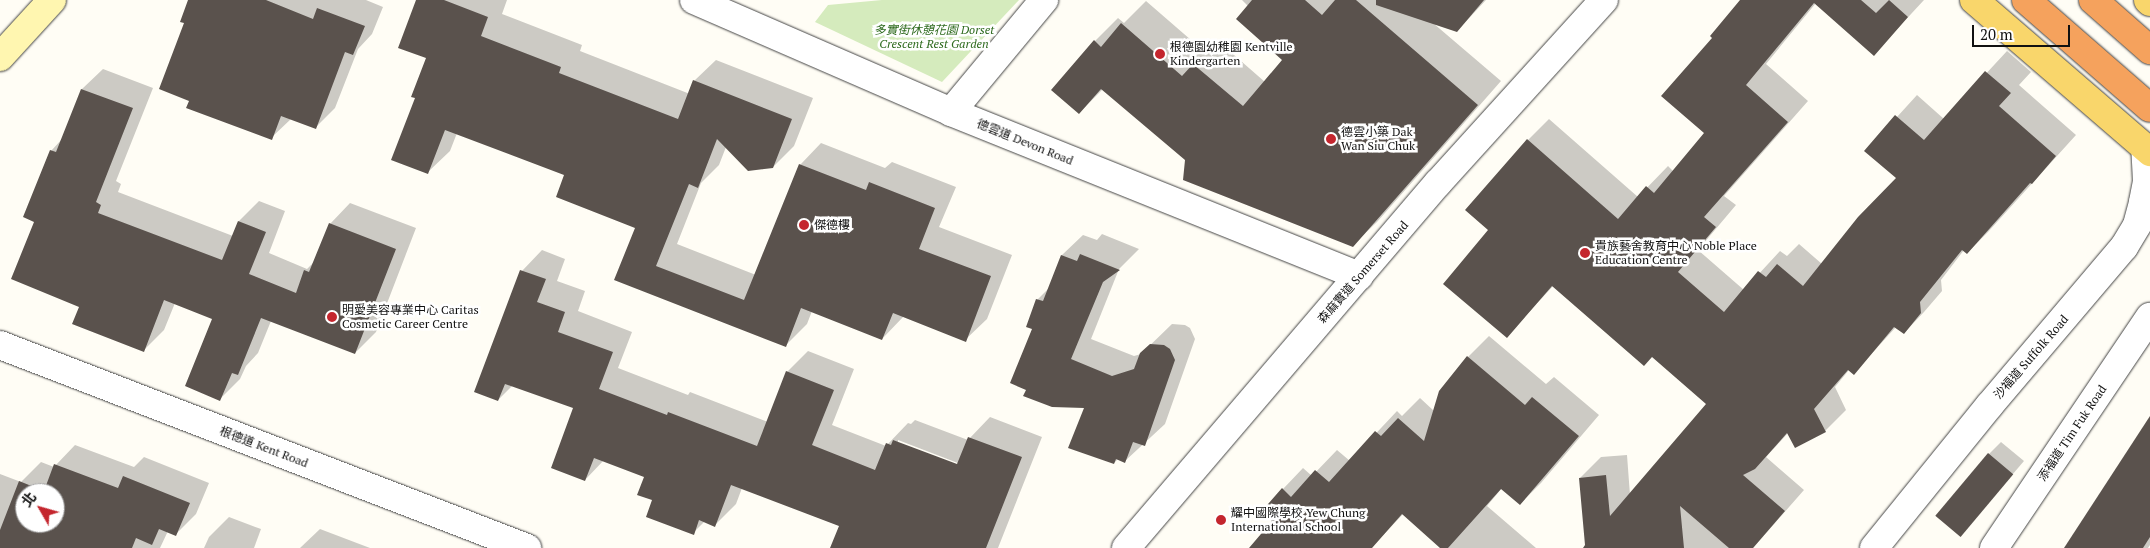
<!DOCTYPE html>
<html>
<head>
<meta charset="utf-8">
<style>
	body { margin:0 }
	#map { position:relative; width:2150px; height:548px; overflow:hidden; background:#fffdf5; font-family:"PT Serif","Noto Sans TC",serif }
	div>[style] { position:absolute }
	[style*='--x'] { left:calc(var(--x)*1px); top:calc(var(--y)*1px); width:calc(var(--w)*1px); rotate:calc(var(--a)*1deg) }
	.green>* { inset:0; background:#d5ebbd }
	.shadow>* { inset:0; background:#0003 }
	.building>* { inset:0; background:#5a524d; transform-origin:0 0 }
	.roads { filter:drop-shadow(0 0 1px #444) drop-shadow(0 0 1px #444) }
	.street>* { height:28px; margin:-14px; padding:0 14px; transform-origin:14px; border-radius:14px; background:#fff }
	.secondary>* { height:28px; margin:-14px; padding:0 14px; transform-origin:14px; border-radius:14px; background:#fff6b0 }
	.primary>* { height:28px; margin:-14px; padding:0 14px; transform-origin:14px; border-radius:14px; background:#f9d66b }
	.highway>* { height:28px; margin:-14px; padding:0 14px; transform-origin:14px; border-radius:14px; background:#f5a25d }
	.dots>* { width:14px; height:14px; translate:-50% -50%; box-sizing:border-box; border:2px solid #fff; border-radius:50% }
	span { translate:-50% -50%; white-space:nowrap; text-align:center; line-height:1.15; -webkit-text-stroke:5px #fff; paint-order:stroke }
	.park-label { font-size:12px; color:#2f6b1f; font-style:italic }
	.poi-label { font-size:12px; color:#111 }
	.left { translate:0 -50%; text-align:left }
	.street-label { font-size:12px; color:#111 }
	.north { position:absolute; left:15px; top:483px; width:50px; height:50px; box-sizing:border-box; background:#fff; border:1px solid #a0a0a0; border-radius:50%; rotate:308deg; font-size:14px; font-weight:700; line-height:20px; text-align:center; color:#111 }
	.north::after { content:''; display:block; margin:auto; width:18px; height:22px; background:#c4262e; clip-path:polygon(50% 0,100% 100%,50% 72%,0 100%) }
	.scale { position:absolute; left:1972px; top:25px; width:98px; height:22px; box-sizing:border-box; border:2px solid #111; border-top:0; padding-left:6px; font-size:15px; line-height:18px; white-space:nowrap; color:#111; -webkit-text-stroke:4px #fff; paint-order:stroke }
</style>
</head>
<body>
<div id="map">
	<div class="green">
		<div style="clip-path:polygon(882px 0,1019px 0,942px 82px,815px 22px,828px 5px)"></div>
	</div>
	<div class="shadow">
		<div style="clip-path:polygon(189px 0,366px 0,383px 7px,372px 34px,358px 49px,335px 108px,316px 127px,292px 118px,271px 138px,190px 100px,186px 23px)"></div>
		<div style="clip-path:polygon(418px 0,507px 0,502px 14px,582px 45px,580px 51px,690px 94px,694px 81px,716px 60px,813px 98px,794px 146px,773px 167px,726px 147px,719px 165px,701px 183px,677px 244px,756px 275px,800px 165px,821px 143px,885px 168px,892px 162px,956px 187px,939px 227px,1012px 255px,987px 319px,965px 340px,904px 316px,882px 339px,812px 311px,807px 324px,785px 346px,616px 280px,637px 227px,566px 175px,457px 133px,450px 151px,428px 172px,416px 97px,428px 57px)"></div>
		<div style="clip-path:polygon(1242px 0,1486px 0,1457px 31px,1433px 23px,1501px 81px,1377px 222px,1353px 245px,1186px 160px,1103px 89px,1079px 113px,1095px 41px,1118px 18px,1124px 23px,1146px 1px,1206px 53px,1218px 41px,1265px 82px,1284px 60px,1248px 6px)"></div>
		<div style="clip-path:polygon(1742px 0,1924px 0,1874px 54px,1816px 3px,1766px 64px,1808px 101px,1724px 196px,1736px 205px,1698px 250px,1744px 290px,1780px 251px,1787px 256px,1799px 244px,1822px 264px,1897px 178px,1866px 151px,1917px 95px,1944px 119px,2007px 51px,2031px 72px,2019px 85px,2076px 135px,1988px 232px,1967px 253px,1964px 250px,1941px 280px,1942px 291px,1924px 312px,1904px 333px,1896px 327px,1854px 373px,1849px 370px,1835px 387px,1846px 410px,1825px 431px,1788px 433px,1766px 457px,1804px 490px,1753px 548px,1586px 548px,1580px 478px,1601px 457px,1627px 455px,1630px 495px,1708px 404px,1652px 356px,1554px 285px,1507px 336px,1490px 230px,1528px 140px,1549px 119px,1638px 197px,1668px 166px,1674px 172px,1706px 133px,1714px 38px)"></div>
		<div style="clip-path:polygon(103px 69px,153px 88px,116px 181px,121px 184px,118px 192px,233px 236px,239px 221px,259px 201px,285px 211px,269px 253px,307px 269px,315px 261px,330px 224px,350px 203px,416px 228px,376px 332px,355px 353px,271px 321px,258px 353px,246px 366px,240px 379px,220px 399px,214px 318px,175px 303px,164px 330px,143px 351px,81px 306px,36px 221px,51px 151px,62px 139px,82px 89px)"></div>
		<div style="clip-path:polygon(1102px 234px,1139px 249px,1119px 269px,1091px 339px,1134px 356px,1141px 354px,1172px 324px,1185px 325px,1190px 328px,1195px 339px,1165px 424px,1125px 461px,1118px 459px,1114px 463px,1086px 407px,1028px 389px,1037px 300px,1050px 287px,1062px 255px,1083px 235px,1097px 240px)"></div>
		<div style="clip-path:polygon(evenodd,542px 250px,565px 259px,557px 281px,585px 291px,578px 311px,632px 332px,618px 368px,688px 395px,690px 392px,768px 422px,787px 372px,808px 351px,854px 369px,832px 425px,886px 446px,908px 423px,911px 424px,915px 420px,968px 440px,990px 417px,1042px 437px,998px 548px,832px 548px,840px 526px,742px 488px,736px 504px,715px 525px,705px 521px,693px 533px,654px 500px,645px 476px,604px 460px,585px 480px,575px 407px,513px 385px,498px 400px,522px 271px,542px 250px,898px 440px,963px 465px,963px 467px,898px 443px,898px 440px)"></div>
		<div style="clip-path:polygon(1489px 336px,1546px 384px,1554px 377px,1599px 415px,1541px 483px,1520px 504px,1502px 488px,1487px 506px,1536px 548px,1442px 548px,1404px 513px,1371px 548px,1251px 548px,1273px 521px,1283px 489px,1303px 468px,1312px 476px,1337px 450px,1350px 461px,1397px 411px,1402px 416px,1420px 398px,1434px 411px,1468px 357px)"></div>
		<div style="clip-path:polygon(2150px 419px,2150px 545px,2148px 548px,2065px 548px)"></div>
		<div style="clip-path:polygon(2001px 442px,2024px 461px,1960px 536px,1989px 454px)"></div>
		<div style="clip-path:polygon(evenodd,75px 445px,134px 467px,144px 457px,209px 483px,196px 514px,176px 534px,168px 531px,160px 548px,0 548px,0 474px,21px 482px,41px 462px,54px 467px,75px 445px,25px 493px,55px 493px,55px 523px,25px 523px,25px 493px)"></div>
		<div style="clip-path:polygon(229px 517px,261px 529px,254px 548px,204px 548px,209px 537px)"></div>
		<div style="clip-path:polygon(320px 529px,370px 548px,300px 548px)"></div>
	</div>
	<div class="building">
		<div style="clip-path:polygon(188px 0,266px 0,313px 19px,317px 8px,365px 26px,353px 55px,345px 52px,316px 129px,281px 116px,272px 140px,186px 108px,189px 101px,159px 89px,184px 23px,180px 22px)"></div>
		<div style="clip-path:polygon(416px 0,444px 0,488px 17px,481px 36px,561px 67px,559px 73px,678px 119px,693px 80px,792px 119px,773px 168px,748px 171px,717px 139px,698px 188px,689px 184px,656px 266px,744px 300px,799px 164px,866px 190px,869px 182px,935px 208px,919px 249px,991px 276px,966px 342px,893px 313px,882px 340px,801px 308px,786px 347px,614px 280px,635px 228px,556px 197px,564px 175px,445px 130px,428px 174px,391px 160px,415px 98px,411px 97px,426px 58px,398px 48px)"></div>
		<div style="clip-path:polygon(1252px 0,1305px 0,1322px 15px,1335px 0,1356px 0,1478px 105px,1353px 247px,1183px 180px,1185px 160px,1101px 89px,1079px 114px,1051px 90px,1094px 40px,1101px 47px,1121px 23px,1182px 76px,1193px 64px,1243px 106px,1282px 60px,1236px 19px)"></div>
		<div style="clip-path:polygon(1376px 0,1484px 0,1457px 32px,1376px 5px)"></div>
		<div style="clip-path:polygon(1740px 0,1861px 0,1876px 13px,1889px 0,1908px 17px,1874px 56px,1814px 3px,1746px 85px,1788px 122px,1704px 217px,1716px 227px,1678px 272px,1724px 312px,1758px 271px,1766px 277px,1777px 264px,1803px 286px,1858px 217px,1896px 178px,1864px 151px,1895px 115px,1924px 140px,1985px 71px,2011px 93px,1999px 106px,2056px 156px,2032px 184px,2030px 183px,1967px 254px,1962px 250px,1920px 302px,1921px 313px,1904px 334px,1894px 327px,1854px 375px,1848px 370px,1814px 409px,1826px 432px,1795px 448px,1787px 433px,1755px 469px,1743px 475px,1785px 511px,1753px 548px,1729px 548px,1680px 506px,1684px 548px,1583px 548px,1585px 545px,1579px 478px,1606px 475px,1610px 516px,1706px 404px,1652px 357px,1644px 366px,1552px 286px,1507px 338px,1443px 284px,1488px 230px,1465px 210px,1527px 139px,1618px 219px,1646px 186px,1654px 193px,1704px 133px,1661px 96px,1712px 38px,1710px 36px)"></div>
		<div style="clip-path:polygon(81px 89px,133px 108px,96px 202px,101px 205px,98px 213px,222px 260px,238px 221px,266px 232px,249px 274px,296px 293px,304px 270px,309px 272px,329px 223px,396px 249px,355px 354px,261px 318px,238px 375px,232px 373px,220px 401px,185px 386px,212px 319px,164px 300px,144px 352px,72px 324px,79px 307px,11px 279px,34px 222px,23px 217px,50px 150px,56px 152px)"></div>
		<div style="clip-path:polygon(1080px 254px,1120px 270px,1103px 282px,1071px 359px,1112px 376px,1134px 369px,1140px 353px,1150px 344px,1164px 345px,1170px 349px,1175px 360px,1145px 446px,1133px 442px,1125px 463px,1116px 459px,1114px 464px,1068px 448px,1084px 408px,1052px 407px,1023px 396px,1026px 390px,1010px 383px,1032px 329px,1026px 327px,1036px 299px,1043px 301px,1061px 255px,1077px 261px)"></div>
		<div style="clip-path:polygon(520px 270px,546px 279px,537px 302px,565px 312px,558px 332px,613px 352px,599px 389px,667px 415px,668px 412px,757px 446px,786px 371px,834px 390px,812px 445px,875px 470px,886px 443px,891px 445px,893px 440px,957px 464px,968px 437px,1022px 457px,986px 548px,830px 548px,839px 526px,731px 485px,715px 527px,699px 520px,694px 535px,646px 517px,652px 500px,637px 495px,644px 477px,594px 458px,585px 481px,551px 468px,573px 408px,505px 384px,498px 401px,474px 392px)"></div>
		<div style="clip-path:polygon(1467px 356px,1525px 405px,1532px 397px,1579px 436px,1520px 505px,1501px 489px,1448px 548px,1440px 548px,1402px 514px,1372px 548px,1249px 548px,1272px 521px,1261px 512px,1282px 488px,1291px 497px,1315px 470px,1329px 482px,1375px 431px,1381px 436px,1398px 418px,1424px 441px,1439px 391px)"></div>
		<div style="clip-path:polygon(2150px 416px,2150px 537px,2143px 548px,2064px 548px)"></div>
		<div style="left:1988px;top:453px;width:33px;height:82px;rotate:40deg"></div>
		<div style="clip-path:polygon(evenodd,54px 464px,118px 488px,123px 476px,190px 503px,176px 536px,159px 529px,152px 545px,136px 538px,132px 548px,0 548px,0 530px,19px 481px,44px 491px,54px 464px,25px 493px,55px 493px,55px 523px,25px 523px,25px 493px)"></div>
	</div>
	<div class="roads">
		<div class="street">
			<div style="--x:694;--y:0;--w:280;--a:23.5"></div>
			<div style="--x:951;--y:112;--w:440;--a:21.9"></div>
			<div style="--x:951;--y:112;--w:146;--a:-50.3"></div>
			<div style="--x:0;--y:345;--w:565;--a:21.07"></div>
			<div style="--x:1126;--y:548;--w:480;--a:-49.5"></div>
			<div style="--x:1438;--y:183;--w:247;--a:-47.8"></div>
			<div style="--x:1874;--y:548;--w:183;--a:-51"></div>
			<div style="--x:1989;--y:406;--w:209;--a:-49.7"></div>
			<div style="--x:2124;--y:247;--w:26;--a:-59"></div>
			<div style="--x:2137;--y:225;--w:24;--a:-75"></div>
			<div style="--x:2143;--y:202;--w:21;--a:-79"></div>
			<div style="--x:2147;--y:181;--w:33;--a:-93"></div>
			<div style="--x:1994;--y:548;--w:279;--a:-56"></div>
		</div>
		<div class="secondary">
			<div style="--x:0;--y:57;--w:77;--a:-47.6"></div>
		</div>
		<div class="primary">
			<div style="--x:1974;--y:0;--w:233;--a:40.8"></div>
			<div style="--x:2148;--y:0;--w:3;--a:45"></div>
		</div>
		<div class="highway">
			<div style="--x:2026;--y:0;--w:164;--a:41.1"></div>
			<div style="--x:2093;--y:0;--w:76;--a:41.3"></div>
		</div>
	</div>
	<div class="dots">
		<div style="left:1160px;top:54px;background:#c4262e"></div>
		<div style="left:1331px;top:139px;background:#c4262e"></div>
		<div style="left:804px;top:225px;background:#c4262e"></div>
		<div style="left:1585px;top:253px;background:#c4262e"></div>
		<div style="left:332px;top:317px;background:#c4262e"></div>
		<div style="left:1221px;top:520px;background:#c4262e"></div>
	</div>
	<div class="park-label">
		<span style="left:934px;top:37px">多實街休憩花園 Dorset<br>Crescent Rest Garden</span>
	</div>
	<div class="poi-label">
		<span class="left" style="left:1170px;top:54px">根德園幼稚園 Kentville<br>Kindergarten</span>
		<span class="left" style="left:1341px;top:139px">德雲小築 Dak<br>Wan Siu Chuk</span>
		<span class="left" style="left:814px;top:225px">傑德樓</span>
		<span class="left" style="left:1595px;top:253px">貴族藝舍教育中心 Noble Place<br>Education Centre</span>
		<span class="left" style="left:342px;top:317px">明愛美容專業中心 Caritas<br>Cosmetic Career Centre</span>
		<span class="left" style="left:1231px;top:520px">耀中國際學校 Yew Chung<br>International School</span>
	</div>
	<div class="street-label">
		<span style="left:1025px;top:142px;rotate:22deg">德雲道 Devon Road</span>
		<span style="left:1363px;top:272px;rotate:-49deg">森麻實道 Somerset Road</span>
		<span style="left:2031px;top:357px;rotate:-49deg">沙福道 Suffolk Road</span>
		<span style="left:2072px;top:433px;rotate:-56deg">添福道 Tim Fuk Road</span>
		<span style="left:264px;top:447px;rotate:21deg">根德道 Kent Road</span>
	</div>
	<div class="north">北</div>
	<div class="scale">20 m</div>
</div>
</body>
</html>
